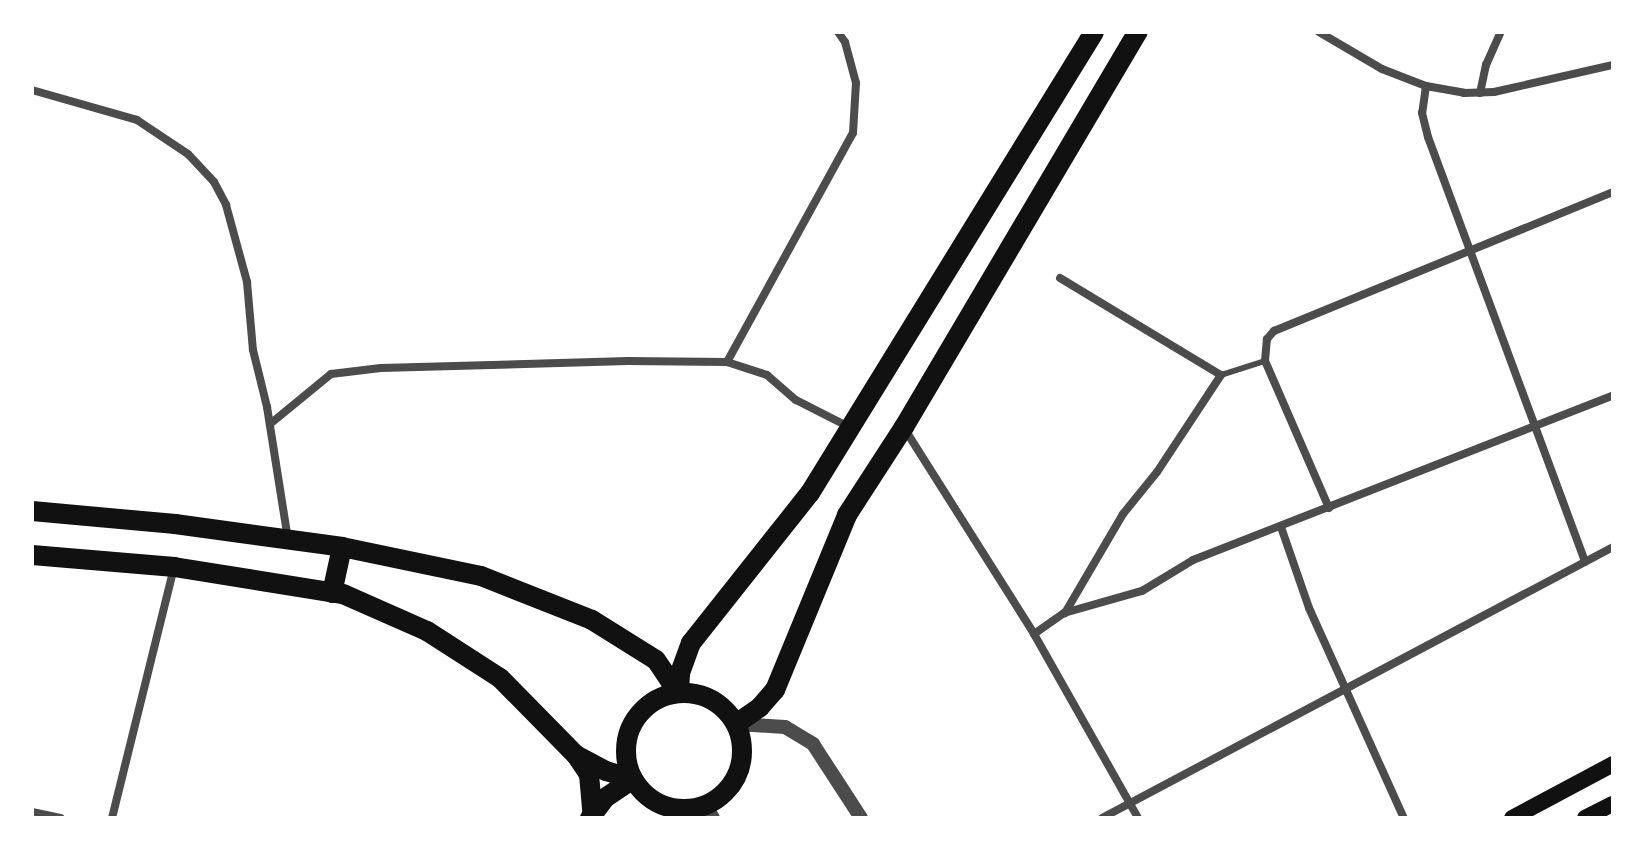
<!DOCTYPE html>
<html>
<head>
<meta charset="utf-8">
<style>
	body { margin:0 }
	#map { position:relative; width:1645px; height:850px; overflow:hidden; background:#fff; font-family:"Noto Serif",serif }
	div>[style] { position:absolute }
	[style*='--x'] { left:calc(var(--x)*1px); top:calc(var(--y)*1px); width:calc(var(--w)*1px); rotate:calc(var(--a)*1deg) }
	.service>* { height:6px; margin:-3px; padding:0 3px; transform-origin:3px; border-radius:3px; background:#4c4c4c }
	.minor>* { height:8px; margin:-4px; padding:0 4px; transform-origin:4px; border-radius:4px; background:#4c4c4c }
	.tertiary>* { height:14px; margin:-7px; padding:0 7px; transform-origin:7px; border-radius:7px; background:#4c4c4c }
	.secondary>* { height:16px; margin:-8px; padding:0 8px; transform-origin:8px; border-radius:8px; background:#111 }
	.primary>* { height:20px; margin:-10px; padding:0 10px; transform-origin:10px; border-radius:10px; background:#111 }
	.primary>.ring { margin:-10px; padding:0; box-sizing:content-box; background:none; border:20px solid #111; border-radius:50% }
	span { translate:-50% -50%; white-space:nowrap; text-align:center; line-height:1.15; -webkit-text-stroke:8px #fff; paint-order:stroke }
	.frame { position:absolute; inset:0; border:34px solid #fff; pointer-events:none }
</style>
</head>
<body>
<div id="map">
	<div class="service">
		<div style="--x:1221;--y:375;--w:46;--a:-17.7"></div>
	</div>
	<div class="minor">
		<div style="--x:1319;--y:32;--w:73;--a:30.4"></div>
		<div style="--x:1382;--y:69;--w:47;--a:21.1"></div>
		<div style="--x:1426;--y:86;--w:39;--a:10"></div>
		<div style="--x:1464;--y:93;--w:30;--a:-2"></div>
		<div style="--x:1494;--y:92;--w:122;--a:-12.8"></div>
		<div style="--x:1426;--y:86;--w:27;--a:98"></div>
		<div style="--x:1422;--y:113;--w:25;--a:76"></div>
		<div style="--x:1428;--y:137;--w:453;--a:69.7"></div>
		<div style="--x:32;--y:90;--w:109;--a:15.9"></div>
		<div style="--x:137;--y:120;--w:61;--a:33.7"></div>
		<div style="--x:188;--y:154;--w:38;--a:47"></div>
		<div style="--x:214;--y:182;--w:26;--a:62"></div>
		<div style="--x:226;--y:205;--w:80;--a:74.7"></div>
		<div style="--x:247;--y:282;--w:68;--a:85"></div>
		<div style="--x:253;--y:350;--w:59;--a:76.2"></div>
		<div style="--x:267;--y:407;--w:134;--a:81"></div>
		<div style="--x:1480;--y:93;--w:29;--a:-78"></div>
		<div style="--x:1486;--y:65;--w:36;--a:-66"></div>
		<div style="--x:1060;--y:278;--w:188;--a:31.1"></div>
		<div style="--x:1221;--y:375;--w:116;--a:123.4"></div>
		<div style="--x:1157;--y:472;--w:54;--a:129"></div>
		<div style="--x:1123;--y:514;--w:115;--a:120.4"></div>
		<div style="--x:727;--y:362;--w:261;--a:-61.2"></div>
		<div style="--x:853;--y:133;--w:50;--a:-86.6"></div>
		<div style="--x:856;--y:83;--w:42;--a:-105"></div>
		<div style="--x:845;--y:42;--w:12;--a:-125"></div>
		<div style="--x:270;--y:424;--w:79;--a:-39.3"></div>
		<div style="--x:331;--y:374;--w:50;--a:-6.8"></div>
		<div style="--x:381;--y:368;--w:247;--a:-1.6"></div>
		<div style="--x:628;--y:361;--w:99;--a:0.6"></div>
		<div style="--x:727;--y:362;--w:42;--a:18"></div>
		<div style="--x:767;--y:375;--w:38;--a:41"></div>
		<div style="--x:796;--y:400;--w:59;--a:27"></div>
		<div style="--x:904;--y:428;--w:244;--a:57.7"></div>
		<div style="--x:1034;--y:634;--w:211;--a:60.5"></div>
		<div style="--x:1329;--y:508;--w:160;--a:-113.5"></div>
		<div style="--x:1265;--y:361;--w:22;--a:-85"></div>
		<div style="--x:1267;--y:339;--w:11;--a:-49"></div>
		<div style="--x:1274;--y:331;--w:366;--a:-22.3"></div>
		<div style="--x:1281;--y:527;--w:86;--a:70.9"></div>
		<div style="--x:1309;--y:608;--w:230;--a:65.7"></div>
		<div style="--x:1034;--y:634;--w:37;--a:-35"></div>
		<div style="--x:1064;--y:613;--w:81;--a:-15.8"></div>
		<div style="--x:1142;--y:591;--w:60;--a:-31.3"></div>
		<div style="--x:1193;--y:560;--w:451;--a:-21.4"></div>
		<div style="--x:32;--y:812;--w:29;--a:12"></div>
		<div style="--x:112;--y:818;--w:258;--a:-76.1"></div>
		<div style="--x:1102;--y:818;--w:578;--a:-27.94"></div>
	</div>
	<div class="tertiary">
		<div style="--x:736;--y:724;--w:49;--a:3.5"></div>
		<div style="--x:785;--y:727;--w:33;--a:31"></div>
		<div style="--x:813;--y:744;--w:88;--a:57"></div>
		<div style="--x:705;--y:805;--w:15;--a:58"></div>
	</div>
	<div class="secondary">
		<div style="--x:1512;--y:818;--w:115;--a:-28.1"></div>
		<div style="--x:1585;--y:818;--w:31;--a:-27"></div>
	</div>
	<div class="primary">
		<div style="--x:32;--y:511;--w:144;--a:5.2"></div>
		<div style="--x:175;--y:524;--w:169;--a:7.8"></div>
		<div style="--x:342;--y:547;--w:142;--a:11.8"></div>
		<div style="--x:481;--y:576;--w:119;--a:21.6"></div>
		<div style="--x:592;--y:620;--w:75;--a:32"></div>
		<div style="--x:656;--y:660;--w:27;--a:56"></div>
		<div style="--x:671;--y:682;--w:12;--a:81"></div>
		<div style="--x:32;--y:555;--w:143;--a:4.8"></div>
		<div style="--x:174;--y:567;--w:171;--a:9.1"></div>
		<div style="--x:343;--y:594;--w:92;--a:23.8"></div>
		<div style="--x:427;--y:631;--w:87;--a:32.8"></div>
		<div style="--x:500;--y:678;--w:108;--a:45.4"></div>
		<div style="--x:576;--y:755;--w:34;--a:28"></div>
		<div style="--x:606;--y:771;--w:28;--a:17"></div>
		<div style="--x:332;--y:593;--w:47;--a:-77.7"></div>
		<div style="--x:679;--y:693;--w:20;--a:-87"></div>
		<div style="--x:680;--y:673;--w:32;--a:-70"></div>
		<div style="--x:691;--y:643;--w:191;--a:-51.6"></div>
		<div style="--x:810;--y:493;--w:541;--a:-58.36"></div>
		<div class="ring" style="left:626px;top:693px;width:96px;height:96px"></div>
		<div style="--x:736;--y:724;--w:29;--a:-35"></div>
		<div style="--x:760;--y:707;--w:23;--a:-49"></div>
		<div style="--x:775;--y:690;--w:189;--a:-67.6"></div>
		<div style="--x:847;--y:515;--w:105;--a:-57.1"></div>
		<div style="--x:904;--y:427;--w:459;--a:-59.4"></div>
		<div style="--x:576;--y:755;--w:23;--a:56"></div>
		<div style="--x:589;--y:774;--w:38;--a:85"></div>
		<div style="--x:590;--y:818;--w:25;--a:-53"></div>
		<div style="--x:605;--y:798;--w:34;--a:-34"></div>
	</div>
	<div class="frame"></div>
</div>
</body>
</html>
